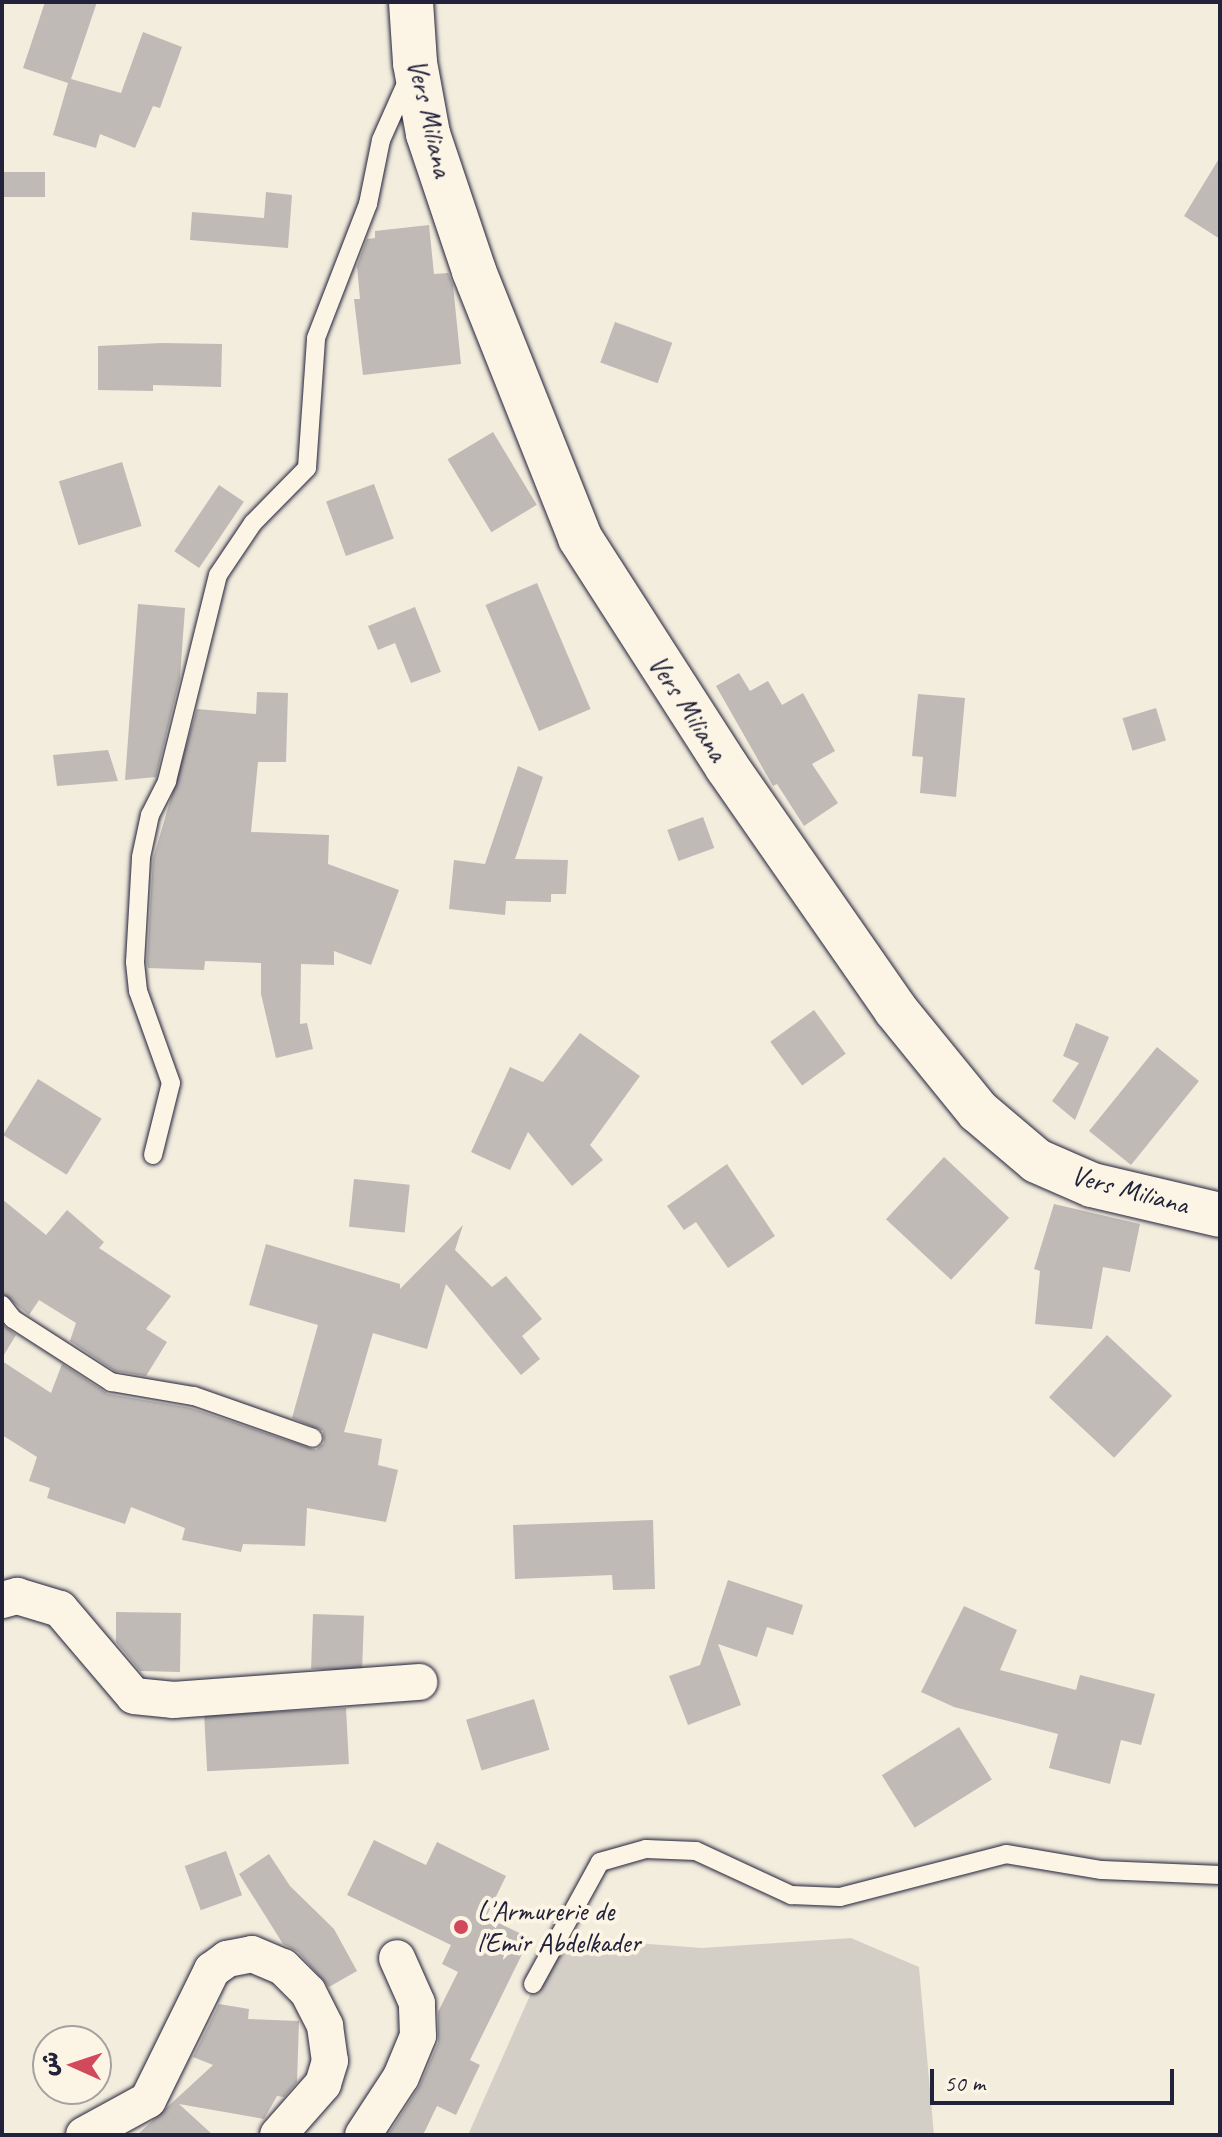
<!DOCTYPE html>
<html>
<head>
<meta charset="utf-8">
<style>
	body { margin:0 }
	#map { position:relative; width:1222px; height:2137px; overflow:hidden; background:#f3edde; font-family:Caveat,"Playpen Sans Arabic",sans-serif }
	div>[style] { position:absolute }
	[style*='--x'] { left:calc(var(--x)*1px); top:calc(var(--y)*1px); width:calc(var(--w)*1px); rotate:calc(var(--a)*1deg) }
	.green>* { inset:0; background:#d4cfc6 }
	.building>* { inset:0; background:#bfbab6; transform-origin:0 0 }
	.roads { filter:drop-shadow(0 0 2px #22223b) drop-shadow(0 0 2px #22223b) }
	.lane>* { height:18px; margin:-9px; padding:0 9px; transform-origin:9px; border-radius:9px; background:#fcf5e5 }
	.street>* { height:36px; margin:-18px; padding:0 18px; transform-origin:18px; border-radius:18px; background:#fcf5e5 }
	.secondary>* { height:44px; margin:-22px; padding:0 22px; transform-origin:22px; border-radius:22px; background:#fcf5e5 }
	.dots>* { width:22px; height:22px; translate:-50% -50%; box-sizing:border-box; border:4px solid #fcf5e5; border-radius:50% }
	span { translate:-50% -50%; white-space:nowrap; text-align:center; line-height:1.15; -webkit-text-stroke:8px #fcf5e5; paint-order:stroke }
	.street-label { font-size:28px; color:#22223b }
	.poi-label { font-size:28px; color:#22223b }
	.left { translate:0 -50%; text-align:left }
	.frame { position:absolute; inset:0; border:4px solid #22223b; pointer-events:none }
	.north { position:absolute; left:32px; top:2025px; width:80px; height:80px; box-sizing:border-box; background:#fcf5e5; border:2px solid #a5a1a1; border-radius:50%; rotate:273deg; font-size:22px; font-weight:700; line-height:32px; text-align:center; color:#22223b }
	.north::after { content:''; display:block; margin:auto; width:28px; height:36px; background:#d1495b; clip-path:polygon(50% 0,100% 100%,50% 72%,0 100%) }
	.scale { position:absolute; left:930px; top:2069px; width:244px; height:36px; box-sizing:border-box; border:4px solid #22223b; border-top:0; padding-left:10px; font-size:24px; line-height:28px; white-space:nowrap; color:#22223b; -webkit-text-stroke:6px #fcf5e5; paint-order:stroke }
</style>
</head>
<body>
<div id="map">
	<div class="green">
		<div style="clip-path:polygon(556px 1937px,702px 1948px,851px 1938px,919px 1967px,934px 2135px,468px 2135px)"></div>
	</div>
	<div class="building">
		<div style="clip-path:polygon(45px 2px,97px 2px,71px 79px,121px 93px,143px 32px,182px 47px,160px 108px,153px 106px,135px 148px,100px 134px,96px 148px,53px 135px,68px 83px,23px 68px)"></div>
		<div style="clip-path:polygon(1220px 157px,1220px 239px,1184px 216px)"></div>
		<div style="left:2px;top:172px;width:43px;height:25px"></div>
		<div style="clip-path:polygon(266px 192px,292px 195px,288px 248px,190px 240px,192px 212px,264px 218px)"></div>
		<div style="clip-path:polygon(429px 225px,434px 274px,448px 273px,453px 285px,461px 364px,363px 375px,354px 299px,360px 299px,357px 266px,367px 239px,375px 238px,375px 231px)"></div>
		<div style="left:615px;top:322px;width:61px;height:43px;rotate:20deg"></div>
		<div style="clip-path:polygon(162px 343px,222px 344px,221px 387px,153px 385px,153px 391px,98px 390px,98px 346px)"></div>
		<div style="left:493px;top:432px;width:85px;height:53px;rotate:59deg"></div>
		<div style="left:122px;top:462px;width:67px;height:66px;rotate:73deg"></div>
		<div style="left:374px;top:484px;width:58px;height:51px;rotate:70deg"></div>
		<div style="left:219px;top:485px;width:30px;height:80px;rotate:34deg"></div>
		<div style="left:537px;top:583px;width:137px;height:56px;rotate:67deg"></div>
		<div style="clip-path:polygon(138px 604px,185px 608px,180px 678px,156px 777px,125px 780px)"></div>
		<div style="clip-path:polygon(415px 607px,441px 672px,411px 683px,395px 643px,378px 650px,368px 626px)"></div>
		<div style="clip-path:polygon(739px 673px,750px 691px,768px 681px,782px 705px,803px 693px,835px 751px,812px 764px,838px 803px,804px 826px,777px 784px,773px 786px,716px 686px)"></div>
		<div style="clip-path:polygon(257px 692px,288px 693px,286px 762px,258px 762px,251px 832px,329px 835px,328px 864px,399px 890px,371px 965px,334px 951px,334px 965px,301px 964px,300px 1024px,307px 1023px,313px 1049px,276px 1058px,261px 994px,261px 963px,205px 961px,204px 970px,148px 968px,147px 962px,153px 859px,197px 709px,256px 714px)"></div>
		<div style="clip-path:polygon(918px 694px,965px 698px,956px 797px,920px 793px,923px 757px,912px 756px)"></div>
		<div style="left:1156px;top:708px;width:34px;height:35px;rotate:73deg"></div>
		<div style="clip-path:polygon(108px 750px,118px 781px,57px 786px,53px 755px)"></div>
		<div style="clip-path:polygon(518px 766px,543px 777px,515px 859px,568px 860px,566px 894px,551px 894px,551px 902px,506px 901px,505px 915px,449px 909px,454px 860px,485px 864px)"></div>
		<div style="left:703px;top:817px;width:33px;height:38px;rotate:70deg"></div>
		<div style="left:814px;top:1010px;width:54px;height:54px;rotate:54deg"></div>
		<div style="clip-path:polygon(1076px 1023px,1109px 1037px,1075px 1120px,1052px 1101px,1079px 1063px,1063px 1056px)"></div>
		<div style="clip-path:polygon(580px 1033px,640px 1076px,590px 1145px,603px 1160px,572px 1186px,528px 1132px,510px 1170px,471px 1152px,510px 1067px,543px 1082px)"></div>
		<div style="left:1157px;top:1047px;width:54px;height:108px;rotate:39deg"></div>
		<div style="left:38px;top:1079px;width:75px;height:66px;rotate:32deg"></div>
		<div style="left:944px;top:1157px;width:89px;height:85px;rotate:43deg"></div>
		<div style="clip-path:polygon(727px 1164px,775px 1236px,728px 1268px,696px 1222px,684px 1230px,667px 1206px)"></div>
		<div style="left:354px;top:1179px;width:56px;height:48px;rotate:6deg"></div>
		<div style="clip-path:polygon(2px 1199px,46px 1235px,67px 1210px,104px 1242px,99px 1248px,171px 1296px,146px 1329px,167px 1342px,146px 1376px,115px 1371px,70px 1341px,76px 1323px,39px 1300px,29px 1315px,2px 1293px)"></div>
		<div style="clip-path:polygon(1054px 1204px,1140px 1224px,1130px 1272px,1103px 1267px,1092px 1329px,1035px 1324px,1040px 1271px,1034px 1269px)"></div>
		<div style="clip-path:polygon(463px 1225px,455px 1250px,492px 1287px,506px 1276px,542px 1319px,522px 1336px,540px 1359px,521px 1375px,446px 1284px,427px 1349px,373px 1333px,344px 1432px,382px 1439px,378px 1465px,398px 1470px,386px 1522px,307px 1508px,305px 1546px,243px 1544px,241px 1552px,182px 1540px,185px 1528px,131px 1507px,125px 1524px,47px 1498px,50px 1488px,29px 1481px,37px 1457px,2px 1435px,2px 1361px,51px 1393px,62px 1364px,108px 1394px,191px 1408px,316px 1450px,324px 1443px,323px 1431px,292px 1418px,318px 1325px,249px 1305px,266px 1244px,400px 1284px,400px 1289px)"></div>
		<div style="clip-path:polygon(2px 1324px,16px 1335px,2px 1358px)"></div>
		<div style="left:1107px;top:1335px;width:89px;height:85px;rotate:43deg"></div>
		<div style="clip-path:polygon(653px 1520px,655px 1589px,613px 1590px,612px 1575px,515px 1579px,513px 1525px)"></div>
		<div style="clip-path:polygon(728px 1580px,803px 1605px,793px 1635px,767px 1627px,757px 1657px,718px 1644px,741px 1705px,688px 1725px,669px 1676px,700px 1665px)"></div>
		<div style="clip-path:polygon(964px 1606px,1017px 1630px,1000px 1670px,1076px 1690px,1080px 1675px,1155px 1694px,1141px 1745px,1121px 1740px,1110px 1784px,1049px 1768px,1058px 1734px,954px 1707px,921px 1692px)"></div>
		<div style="clip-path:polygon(116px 1612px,181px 1613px,180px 1672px,140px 1671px,116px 1642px)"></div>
		<div style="left:313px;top:1614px;width:51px;height:55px;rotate:2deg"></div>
		<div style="left:534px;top:1699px;width:53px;height:71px;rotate:73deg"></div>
		<div style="left:346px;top:1708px;width:56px;height:142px;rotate:87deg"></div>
		<div style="left:959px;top:1727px;width:62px;height:91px;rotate:58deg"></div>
		<div style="clip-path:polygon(374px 1840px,426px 1865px,437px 1842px,506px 1876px,486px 1917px,530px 1938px,470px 2060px,480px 2065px,456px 2115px,437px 2106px,423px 2135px,388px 2135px,420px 2085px,438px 2043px,438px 2012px,458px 1972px,442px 1964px,451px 1945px,347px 1895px)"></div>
		<div style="left:226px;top:1851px;width:47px;height:44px;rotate:70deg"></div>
		<div style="clip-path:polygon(269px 1854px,290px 1886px,334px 1929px,357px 1971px,329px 1987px,298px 1952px,283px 1944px,239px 1874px)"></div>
		<div style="clip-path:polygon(219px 2004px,249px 2009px,248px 2019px,299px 2021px,297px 2082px,284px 2097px,277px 2096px,264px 2119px,179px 2104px,213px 2135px,137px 2135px,213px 2065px,193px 2057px)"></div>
	</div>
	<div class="roads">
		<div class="lane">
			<div style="--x:153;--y:1155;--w:74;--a:-76"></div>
			<div style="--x:171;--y:1083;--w:98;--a:-109.7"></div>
			<div style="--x:138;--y:991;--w:29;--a:-96"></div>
			<div style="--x:135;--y:962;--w:105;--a:-86.7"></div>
			<div style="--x:141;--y:857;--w:43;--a:-77.9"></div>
			<div style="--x:150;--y:815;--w:38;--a:-63"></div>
			<div style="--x:167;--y:781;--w:212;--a:-76.1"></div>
			<div style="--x:218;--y:575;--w:63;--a:-56.1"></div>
			<div style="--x:253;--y:523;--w:77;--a:-45.5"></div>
			<div style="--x:307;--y:468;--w:130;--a:-86"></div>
			<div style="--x:316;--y:338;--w:144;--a:-68.8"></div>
			<div style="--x:368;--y:204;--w:65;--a:-78.5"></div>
			<div style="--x:381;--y:140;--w:69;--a:-66"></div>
			<div style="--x:2;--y:1305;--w:18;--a:52"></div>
			<div style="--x:13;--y:1319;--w:117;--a:32.7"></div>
			<div style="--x:111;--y:1382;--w:84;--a:9.6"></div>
			<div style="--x:194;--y:1396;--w:126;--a:19.4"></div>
			<div style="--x:533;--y:1984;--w:139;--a:-61.2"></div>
			<div style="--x:600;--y:1862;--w:48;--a:-15.8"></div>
			<div style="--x:646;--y:1849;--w:50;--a:2.3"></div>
			<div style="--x:696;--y:1851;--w:105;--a:24.9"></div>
			<div style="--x:791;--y:1895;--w:49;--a:2.3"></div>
			<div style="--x:840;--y:1897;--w:171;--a:-14.5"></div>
			<div style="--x:1006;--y:1854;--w:97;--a:9.5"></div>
			<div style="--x:1102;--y:1870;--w:118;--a:2.4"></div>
		</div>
		<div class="street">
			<div style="--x:2;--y:1600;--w:16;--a:-15"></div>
			<div style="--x:17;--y:1596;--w:45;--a:16.8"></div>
			<div style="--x:60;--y:1609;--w:114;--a:49.6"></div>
			<div style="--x:134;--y:1696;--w:40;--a:5.7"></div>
			<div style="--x:174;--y:1700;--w:246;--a:-4.2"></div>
			<div style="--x:84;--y:2135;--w:73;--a:-28.7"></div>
			<div style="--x:148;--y:2100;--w:145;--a:-63.8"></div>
			<div style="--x:212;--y:1970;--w:19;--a:-36"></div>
			<div style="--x:227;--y:1959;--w:25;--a:-11"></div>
			<div style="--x:252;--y:1954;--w:34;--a:23"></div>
			<div style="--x:283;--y:1967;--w:35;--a:45"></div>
			<div style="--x:308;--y:1992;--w:38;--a:63"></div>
			<div style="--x:325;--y:2026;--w:35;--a:82"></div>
			<div style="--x:330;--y:2061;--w:24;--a:107"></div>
			<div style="--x:323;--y:2084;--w:68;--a:131.4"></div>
			<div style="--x:363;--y:2135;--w:69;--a:-56.8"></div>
			<div style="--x:401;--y:2077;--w:44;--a:-67.5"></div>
			<div style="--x:418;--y:2036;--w:33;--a:-92"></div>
			<div style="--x:417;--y:2003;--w:49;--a:-114"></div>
		</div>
		<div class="secondary">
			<div style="--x:411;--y:2;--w:61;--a:86.2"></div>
			<div style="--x:415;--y:63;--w:72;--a:79.6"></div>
			<div style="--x:428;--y:134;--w:145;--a:71.4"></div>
			<div style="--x:474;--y:271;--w:287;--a:68.3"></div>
			<div style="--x:580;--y:538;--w:272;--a:57.3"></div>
			<div style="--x:727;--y:767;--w:295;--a:55.2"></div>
			<div style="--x:895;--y:1009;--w:132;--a:50.9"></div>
			<div style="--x:978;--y:1111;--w:77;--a:40.3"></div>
			<div style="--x:1037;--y:1161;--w:60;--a:23.6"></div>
			<div style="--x:1092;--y:1185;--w:131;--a:13.2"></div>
		</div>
	</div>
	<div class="dots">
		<div style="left:461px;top:1927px;background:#d1495b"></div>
	</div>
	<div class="street-label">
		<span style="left:430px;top:118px;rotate:77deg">Vers Miliana</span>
		<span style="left:688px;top:708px;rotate:57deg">Vers Miliana</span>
		<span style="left:1130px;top:1190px;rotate:15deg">Vers Miliana</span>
	</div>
	<div class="poi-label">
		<span class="left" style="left:477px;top:1927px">L'Armurerie de<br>l'Emir Abdelkader</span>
	</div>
	<div class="frame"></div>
	<div class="north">ش</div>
	<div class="scale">50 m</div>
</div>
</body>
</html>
